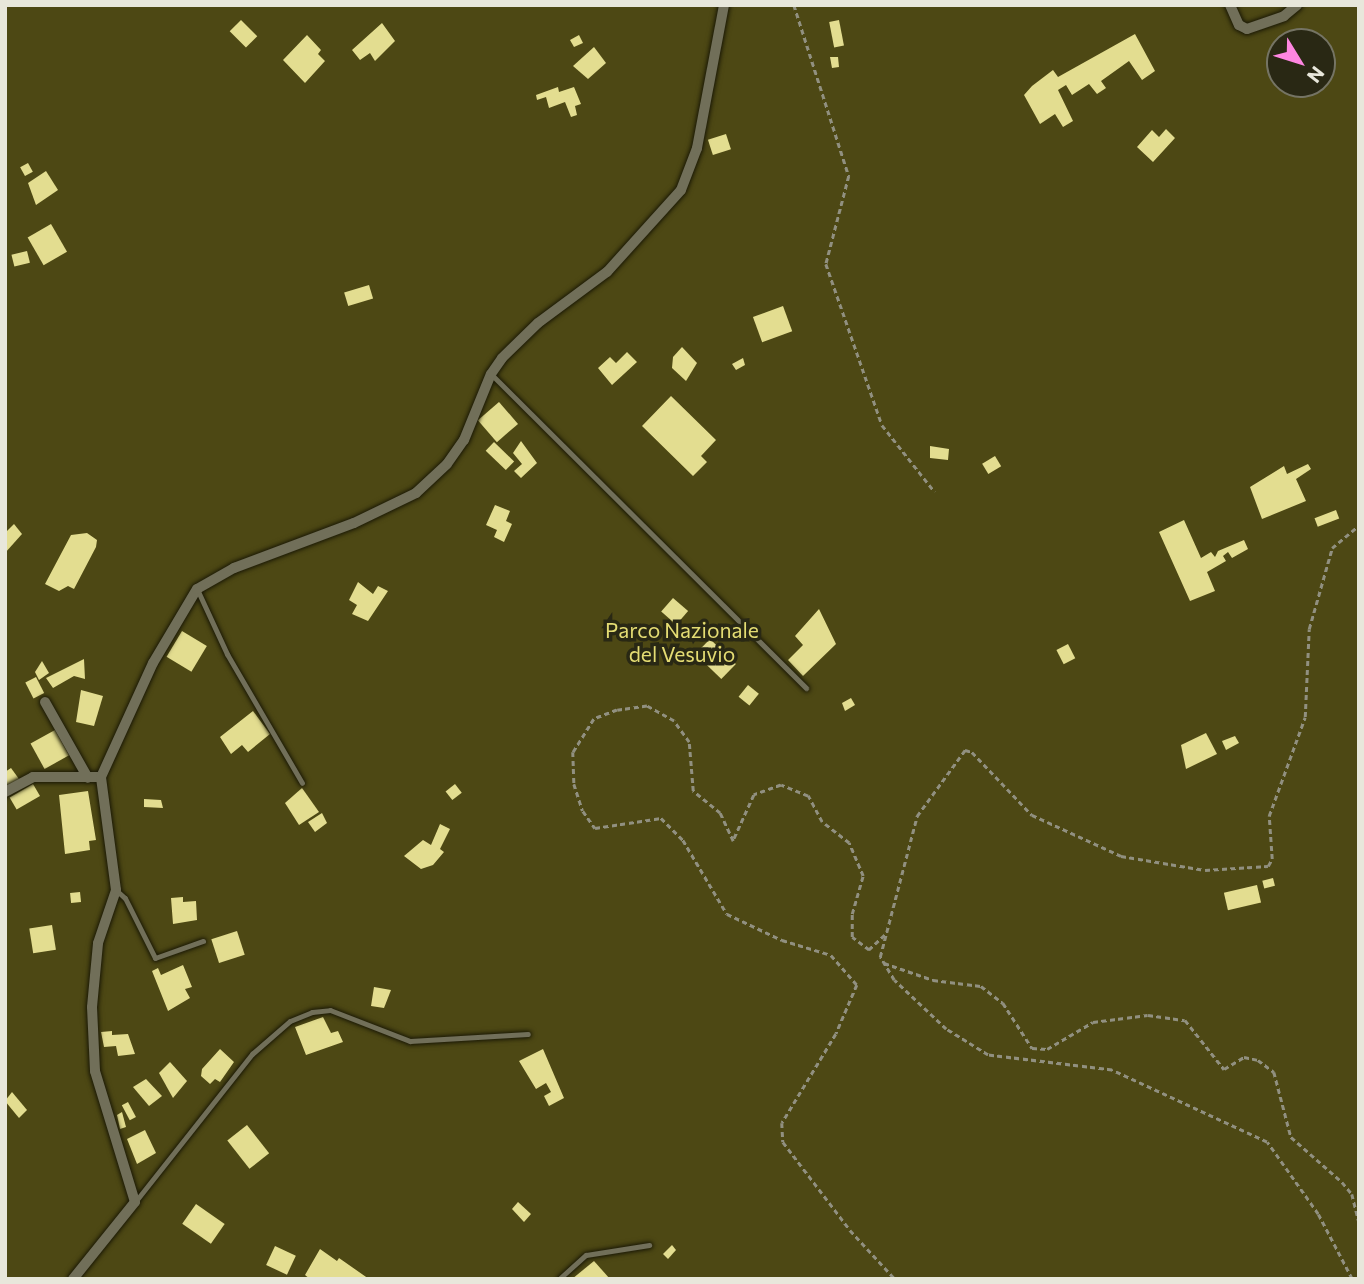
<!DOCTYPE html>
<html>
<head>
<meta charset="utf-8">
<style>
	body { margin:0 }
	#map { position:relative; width:1364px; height:1284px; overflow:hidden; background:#33321e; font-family:Commissioner,sans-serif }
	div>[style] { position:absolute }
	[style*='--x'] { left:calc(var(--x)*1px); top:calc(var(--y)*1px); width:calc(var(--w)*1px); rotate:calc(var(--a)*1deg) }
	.green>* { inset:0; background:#4d4814 }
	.building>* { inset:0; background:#e3dd90; transform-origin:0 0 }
	.path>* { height:2.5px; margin-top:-1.25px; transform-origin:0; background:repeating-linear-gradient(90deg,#919080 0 5px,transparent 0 8.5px) }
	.roads { filter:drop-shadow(0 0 2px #1b1906) drop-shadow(0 0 2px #1b1906) }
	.lane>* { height:5px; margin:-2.5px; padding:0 2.5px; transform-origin:2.5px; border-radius:2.5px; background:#716f59 }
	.street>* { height:10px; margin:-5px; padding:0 5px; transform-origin:5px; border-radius:5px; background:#716f59 }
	span { translate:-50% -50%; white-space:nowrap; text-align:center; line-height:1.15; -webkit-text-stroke:7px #292814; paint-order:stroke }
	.park-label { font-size:21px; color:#e4dc73 }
	.frame { position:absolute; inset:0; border:7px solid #e8e7db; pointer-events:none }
	.north { position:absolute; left:1266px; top:28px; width:70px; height:70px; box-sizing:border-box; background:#292814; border:2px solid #757464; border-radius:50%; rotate:128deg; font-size:19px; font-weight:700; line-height:28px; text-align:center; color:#e8e7db }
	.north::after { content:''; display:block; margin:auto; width:24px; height:32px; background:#fe86e1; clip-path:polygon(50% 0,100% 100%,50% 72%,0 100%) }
</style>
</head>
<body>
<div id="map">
	<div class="green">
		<div style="clip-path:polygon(evenodd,5px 5px,1359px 5px,1359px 1279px,5px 1279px,5px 5px,1280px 42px,1322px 42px,1322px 84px,1280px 84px,1280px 42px)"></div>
	</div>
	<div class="building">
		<div style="left:241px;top:20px;width:23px;height:16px;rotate:45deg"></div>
		<div style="left:839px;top:20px;width:26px;height:10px;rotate:79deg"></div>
		<div style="clip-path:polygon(382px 23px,395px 41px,375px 61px,370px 53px,360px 60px,352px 50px)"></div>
		<div style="clip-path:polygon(1135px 34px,1155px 71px,1142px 80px,1129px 61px,1101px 81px,1106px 88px,1097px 94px,1089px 84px,1072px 95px,1066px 85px,1058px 90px,1073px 121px,1063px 127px,1055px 114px,1040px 124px,1024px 95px,1032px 86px,1053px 70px,1058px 77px)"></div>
		<div style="clip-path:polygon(307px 35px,321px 50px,318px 54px,325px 61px,305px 83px,283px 60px)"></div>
		<div style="clip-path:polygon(579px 35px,583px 43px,574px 47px,570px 40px)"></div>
		<div style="clip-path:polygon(594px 47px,606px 63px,588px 79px,573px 66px)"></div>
		<div style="clip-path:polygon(830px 57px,838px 57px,839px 67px,832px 68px)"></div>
		<div style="clip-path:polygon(558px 87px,559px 92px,574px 87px,581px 104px,575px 106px,577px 115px,571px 117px,565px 102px,549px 108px,546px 97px,537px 100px,536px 95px)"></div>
		<div style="clip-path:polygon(1166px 129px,1175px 138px,1153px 162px,1137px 147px,1152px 130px,1159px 137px)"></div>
		<div style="left:726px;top:134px;width:16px;height:19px;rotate:72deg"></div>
		<div style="left:28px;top:163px;width:10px;height:9px;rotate:61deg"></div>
		<div style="clip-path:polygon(46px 171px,58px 190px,36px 205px,28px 183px)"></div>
		<div style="left:51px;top:224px;width:32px;height:27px;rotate:60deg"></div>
		<div style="left:27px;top:251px;width:12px;height:16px;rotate:76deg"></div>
		<div style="left:369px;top:285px;width:14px;height:26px;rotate:73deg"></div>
		<div style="left:783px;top:306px;width:27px;height:32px;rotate:70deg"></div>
		<div style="clip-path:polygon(682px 347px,697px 363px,686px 381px,672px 368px,673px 357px)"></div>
		<div style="clip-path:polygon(627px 352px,637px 362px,612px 385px,598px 368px,610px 357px,616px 363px)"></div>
		<div style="clip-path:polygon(743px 358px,745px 365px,736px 370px,732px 364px)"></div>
		<div style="clip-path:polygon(671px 396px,716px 440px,701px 456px,707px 462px,693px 476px,642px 426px)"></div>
		<div style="left:499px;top:402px;width:29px;height:28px;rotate:49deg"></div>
		<div style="clip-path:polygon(521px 441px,537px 463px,521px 478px,514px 471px,522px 464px,513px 453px)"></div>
		<div style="left:494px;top:442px;width:28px;height:12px;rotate:44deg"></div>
		<div style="clip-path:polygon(930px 446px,949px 449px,948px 460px,930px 458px)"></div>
		<div style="left:995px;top:456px;width:12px;height:15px;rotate:59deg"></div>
		<div style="clip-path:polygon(1308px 464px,1311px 469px,1296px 479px,1306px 501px,1262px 519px,1250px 487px,1284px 466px,1287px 474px)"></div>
		<div style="clip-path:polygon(495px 505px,510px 511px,506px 521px,512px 524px,504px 542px,494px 537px,497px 530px,486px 525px)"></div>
		<div style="left:1336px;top:510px;width:9px;height:23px;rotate:69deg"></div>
		<div style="clip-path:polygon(1184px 520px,1201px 558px,1211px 552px,1215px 557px,1218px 551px,1244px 540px,1248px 549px,1232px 558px,1228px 552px,1223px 556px,1226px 561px,1207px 572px,1215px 591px,1190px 601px,1159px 532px)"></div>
		<div style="clip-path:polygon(14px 524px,22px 534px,5px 553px,5px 533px)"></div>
		<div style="clip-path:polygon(87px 533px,97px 540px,96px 547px,74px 589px,68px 586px,59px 591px,45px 584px,71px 535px)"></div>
		<div style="clip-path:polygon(358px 582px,373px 594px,378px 586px,388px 591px,368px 621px,352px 614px,357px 605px,349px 600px)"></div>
		<div style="left:673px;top:598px;width:20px;height:18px;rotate:41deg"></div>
		<div style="clip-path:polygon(819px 609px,836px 644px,803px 676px,788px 660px,803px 645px,795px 636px)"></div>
		<div style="left:182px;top:631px;width:29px;height:30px;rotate:31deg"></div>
		<div style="left:710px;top:639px;width:36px;height:21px;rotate:44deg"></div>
		<div style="left:1068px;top:644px;width:16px;height:13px;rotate:63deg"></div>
		<div style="clip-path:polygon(84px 659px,85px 679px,74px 676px,53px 688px,46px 678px)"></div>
		<div style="clip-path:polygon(42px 661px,49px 673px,39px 680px,35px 672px)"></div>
		<div style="left:36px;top:677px;width:18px;height:12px;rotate:63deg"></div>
		<div style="left:748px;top:685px;width:14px;height:15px;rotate:39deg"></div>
		<div style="clip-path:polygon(81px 690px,103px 696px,94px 726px,76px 722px)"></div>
		<div style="clip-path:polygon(851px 698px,855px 705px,845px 711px,842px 703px)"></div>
		<div style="clip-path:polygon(253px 711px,270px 734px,248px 752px,242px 745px,231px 754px,220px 737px)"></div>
		<div style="left:55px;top:730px;width:29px;height:28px;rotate:61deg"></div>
		<div style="clip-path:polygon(1206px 733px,1217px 754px,1186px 769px,1181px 745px)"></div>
		<div style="clip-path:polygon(1235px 736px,1239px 743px,1226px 750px,1222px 741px)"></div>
		<div style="clip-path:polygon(11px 768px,19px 779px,5px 788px,5px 772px)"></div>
		<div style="left:33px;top:784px;width:14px;height:27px;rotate:60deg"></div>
		<div style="left:455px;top:784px;width:11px;height:12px;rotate:52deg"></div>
		<div style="clip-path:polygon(302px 788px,319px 812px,299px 825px,285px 803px)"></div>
		<div style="clip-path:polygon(88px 791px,96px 840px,89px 841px,90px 850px,65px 854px,59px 795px)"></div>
		<div style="clip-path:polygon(144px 799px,161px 800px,163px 808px,144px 807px)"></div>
		<div style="clip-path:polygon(322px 813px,327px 823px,315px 832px,308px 822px)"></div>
		<div style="clip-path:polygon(440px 824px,450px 829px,440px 849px,444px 852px,433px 865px,421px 869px,404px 856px,423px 840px,431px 845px)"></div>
		<div style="left:1273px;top:878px;width:8px;height:11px;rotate:76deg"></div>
		<div style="left:1257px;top:885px;width:18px;height:34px;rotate:77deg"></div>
		<div style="left:80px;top:892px;width:10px;height:10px;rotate:84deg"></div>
		<div style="clip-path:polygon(183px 897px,183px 902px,196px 901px,197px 920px,173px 924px,171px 898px)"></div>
		<div style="left:52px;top:925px;width:25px;height:23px;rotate:81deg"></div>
		<div style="left:237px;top:931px;width:25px;height:27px;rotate:72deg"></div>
		<div style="clip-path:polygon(183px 965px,192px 987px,185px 989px,190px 998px,168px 1011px,152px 971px,158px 968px,161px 975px)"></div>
		<div style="clip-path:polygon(374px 987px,391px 990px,384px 1008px,371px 1006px)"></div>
		<div style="clip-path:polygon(323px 1017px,331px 1033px,338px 1031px,343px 1042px,306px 1055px,295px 1027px)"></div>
		<div style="clip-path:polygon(112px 1031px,112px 1035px,128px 1034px,135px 1054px,118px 1056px,116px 1046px,104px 1047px,101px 1032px)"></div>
		<div style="clip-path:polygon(220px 1049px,234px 1062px,220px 1082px,215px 1079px,210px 1084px,201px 1076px,202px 1069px)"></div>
		<div style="clip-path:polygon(543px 1049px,564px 1098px,549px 1106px,544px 1096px,551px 1092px,546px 1083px,536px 1089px,519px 1061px)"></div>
		<div style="clip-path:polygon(170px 1062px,187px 1081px,173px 1098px,159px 1073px)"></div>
		<div style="clip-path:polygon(146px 1079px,162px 1096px,149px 1106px,133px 1087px)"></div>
		<div style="clip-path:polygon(12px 1092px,27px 1110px,19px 1118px,5px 1101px)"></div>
		<div style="left:128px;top:1102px;width:17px;height:7px;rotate:62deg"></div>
		<div style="clip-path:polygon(122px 1112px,126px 1127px,120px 1129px,117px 1115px)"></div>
		<div style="left:247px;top:1125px;width:36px;height:25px;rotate:52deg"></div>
		<div style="clip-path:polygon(145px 1130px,156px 1153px,137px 1164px,127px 1139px)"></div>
		<div style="clip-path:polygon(518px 1202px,531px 1214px,524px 1222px,512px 1209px)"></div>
		<div style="left:196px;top:1204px;width:35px;height:24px;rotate:35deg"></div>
		<div style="clip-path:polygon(672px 1245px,676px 1250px,668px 1259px,663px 1254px)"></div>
		<div style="left:275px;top:1246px;width:23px;height:21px;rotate:25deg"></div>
		<div style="clip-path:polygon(320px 1249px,337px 1261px,339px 1258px,369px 1279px,310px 1279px,305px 1275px)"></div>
		<div style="clip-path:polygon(594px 1261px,610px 1279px,572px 1279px)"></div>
	</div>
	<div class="path">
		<div style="--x:794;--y:5;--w:180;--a:72.2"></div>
		<div style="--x:849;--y:176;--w:91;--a:104.6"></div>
		<div style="--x:826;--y:264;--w:170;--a:70.8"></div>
		<div style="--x:882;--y:425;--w:85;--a:51.7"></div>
		<div style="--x:885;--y:935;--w:22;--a:137"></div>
		<div style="--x:869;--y:950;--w:21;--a:-143"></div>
		<div style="--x:852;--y:937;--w:23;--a:-90"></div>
		<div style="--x:852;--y:914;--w:40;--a:-74"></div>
		<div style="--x:863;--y:876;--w:36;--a:-113"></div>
		<div style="--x:849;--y:843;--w:34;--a:-142"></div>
		<div style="--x:822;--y:822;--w:30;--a:-118"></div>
		<div style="--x:808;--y:796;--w:29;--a:-158"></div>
		<div style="--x:781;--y:785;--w:29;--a:160"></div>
		<div style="--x:754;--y:795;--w:51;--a:114.5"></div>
		<div style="--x:733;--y:841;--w:31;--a:-115"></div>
		<div style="--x:720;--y:813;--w:35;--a:-141"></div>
		<div style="--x:693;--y:791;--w:49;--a:-94.7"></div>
		<div style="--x:689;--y:742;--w:26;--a:-126"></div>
		<div style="--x:674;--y:721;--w:31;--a:-151"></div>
		<div style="--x:647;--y:706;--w:30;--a:172"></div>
		<div style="--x:617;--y:710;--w:25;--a:159"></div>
		<div style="--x:594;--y:719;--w:39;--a:122"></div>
		<div style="--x:573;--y:752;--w:32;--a:88"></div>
		<div style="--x:574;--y:784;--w:28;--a:72"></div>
		<div style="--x:583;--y:811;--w:21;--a:55"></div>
		<div style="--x:595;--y:828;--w:67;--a:-8.6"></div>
		<div style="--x:661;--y:818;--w:31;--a:45"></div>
		<div style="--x:683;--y:840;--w:86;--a:59.3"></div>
		<div style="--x:727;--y:914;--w:61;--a:25.3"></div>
		<div style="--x:782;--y:940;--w:51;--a:17"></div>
		<div style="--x:831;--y:955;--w:40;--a:49"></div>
		<div style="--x:857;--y:985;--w:53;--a:113.2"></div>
		<div style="--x:836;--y:1034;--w:104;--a:121.2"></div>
		<div style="--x:782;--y:1123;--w:19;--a:87"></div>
		<div style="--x:783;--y:1142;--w:111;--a:52.7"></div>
		<div style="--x:850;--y:1230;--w:67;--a:47.4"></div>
		<div style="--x:884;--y:963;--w:52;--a:19.1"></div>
		<div style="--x:933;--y:980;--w:48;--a:7.1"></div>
		<div style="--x:981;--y:986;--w:28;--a:38"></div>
		<div style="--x:1003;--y:1003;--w:54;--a:57.2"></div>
		<div style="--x:1032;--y:1048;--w:15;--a:4"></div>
		<div style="--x:1047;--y:1049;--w:53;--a:-30.4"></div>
		<div style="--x:1093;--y:1022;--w:55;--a:-7.3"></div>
		<div style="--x:1148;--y:1015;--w:37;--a:8"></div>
		<div style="--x:1185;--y:1020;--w:63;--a:51.5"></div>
		<div style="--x:1224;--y:1069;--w:23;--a:-31"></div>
		<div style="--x:1244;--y:1057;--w:14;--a:12"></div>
		<div style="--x:1258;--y:1060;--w:20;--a:37"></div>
		<div style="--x:1274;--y:1072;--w:67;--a:75.3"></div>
		<div style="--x:1291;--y:1137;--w:68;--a:41.4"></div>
		<div style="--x:1342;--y:1182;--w:16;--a:50"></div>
		<div style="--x:1352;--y:1194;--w:30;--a:76"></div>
		<div style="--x:1352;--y:1279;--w:73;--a:-117.6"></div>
		<div style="--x:1318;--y:1214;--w:88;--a:-125.3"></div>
		<div style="--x:1267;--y:1142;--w:171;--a:-155.1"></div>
		<div style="--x:1112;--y:1070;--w:125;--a:-173.1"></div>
		<div style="--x:988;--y:1055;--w:49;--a:-148.2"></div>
		<div style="--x:946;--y:1029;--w:71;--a:-136.7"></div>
		<div style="--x:894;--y:980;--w:27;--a:-121"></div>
		<div style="--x:880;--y:957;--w:146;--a:-75.3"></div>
		<div style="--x:917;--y:816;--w:82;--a:-54"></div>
		<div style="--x:965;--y:750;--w:7;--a:16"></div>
		<div style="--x:972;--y:752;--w:87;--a:46.4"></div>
		<div style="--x:1032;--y:815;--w:98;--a:24.7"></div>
		<div style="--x:1121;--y:856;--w:85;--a:9.5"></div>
		<div style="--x:1205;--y:870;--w:63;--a:-3.6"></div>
		<div style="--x:1268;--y:866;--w:8;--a:-60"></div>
		<div style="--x:1272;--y:859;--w:43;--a:-94"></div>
		<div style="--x:1269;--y:816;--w:105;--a:-70"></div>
		<div style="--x:1305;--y:717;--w:88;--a:-87.4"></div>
		<div style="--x:1309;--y:629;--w:84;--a:-74.1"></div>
		<div style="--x:1332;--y:548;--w:35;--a:-40"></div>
	</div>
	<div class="roads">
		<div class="lane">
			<div style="--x:491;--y:374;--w:445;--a:44.9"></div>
			<div style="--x:197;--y:589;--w:72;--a:65.2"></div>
			<div style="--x:227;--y:654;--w:149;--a:59.8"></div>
			<div style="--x:116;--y:890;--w:12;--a:42"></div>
			<div style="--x:125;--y:898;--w:67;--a:63.4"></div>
			<div style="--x:155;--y:958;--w:51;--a:-19.5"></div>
			<div style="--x:135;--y:1202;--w:189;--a:-51.7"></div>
			<div style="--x:252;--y:1054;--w:50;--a:-41"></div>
			<div style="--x:290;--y:1021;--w:24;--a:-22"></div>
			<div style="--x:312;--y:1012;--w:18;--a:-6"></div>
			<div style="--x:330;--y:1010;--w:86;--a:21.2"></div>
			<div style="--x:410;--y:1041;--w:118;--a:-3.4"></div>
			<div style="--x:559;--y:1279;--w:36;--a:-42"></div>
			<div style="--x:586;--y:1255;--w:64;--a:-9"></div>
		</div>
		<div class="street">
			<div style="--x:1230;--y:5;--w:22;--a:66"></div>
			<div style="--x:1239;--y:25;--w:9;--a:27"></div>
			<div style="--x:1247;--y:29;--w:39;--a:-19"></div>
			<div style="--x:1284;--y:16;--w:17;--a:-40"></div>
			<div style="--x:45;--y:702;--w:87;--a:60.5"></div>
			<div style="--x:5;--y:792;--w:32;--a:-28"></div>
			<div style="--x:33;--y:777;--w:68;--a:0"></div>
			<div style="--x:101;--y:777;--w:125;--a:-65.5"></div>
			<div style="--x:153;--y:663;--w:86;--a:-59.3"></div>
			<div style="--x:197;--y:589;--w:43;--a:-29.6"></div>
			<div style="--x:234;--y:568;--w:128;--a:-20.6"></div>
			<div style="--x:354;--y:523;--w:69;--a:-25.8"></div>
			<div style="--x:416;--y:493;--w:42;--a:-43.1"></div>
			<div style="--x:447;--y:464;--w:29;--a:-55"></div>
			<div style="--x:464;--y:440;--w:71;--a:-67.8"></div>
			<div style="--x:491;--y:374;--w:19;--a:-55"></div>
			<div style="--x:502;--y:358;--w:50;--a:-44.2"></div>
			<div style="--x:538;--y:323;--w:86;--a:-36.5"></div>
			<div style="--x:607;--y:272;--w:110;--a:-47.9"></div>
			<div style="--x:681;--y:190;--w:45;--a:-69.1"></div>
			<div style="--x:697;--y:148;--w:146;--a:-79.3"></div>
			<div style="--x:73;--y:1279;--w:99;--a:-51.2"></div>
			<div style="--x:135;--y:1202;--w:137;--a:-107"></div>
			<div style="--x:95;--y:1071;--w:64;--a:-92.7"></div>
			<div style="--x:92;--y:1007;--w:64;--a:-84.6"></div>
			<div style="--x:98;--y:943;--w:56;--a:-71.2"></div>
			<div style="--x:116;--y:890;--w:114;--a:-97.6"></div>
		</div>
	</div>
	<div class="park-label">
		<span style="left:682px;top:642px">Parco Nazionale<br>del Vesuvio</span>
	</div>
	<div class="frame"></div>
	<div class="north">N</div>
</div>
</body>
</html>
